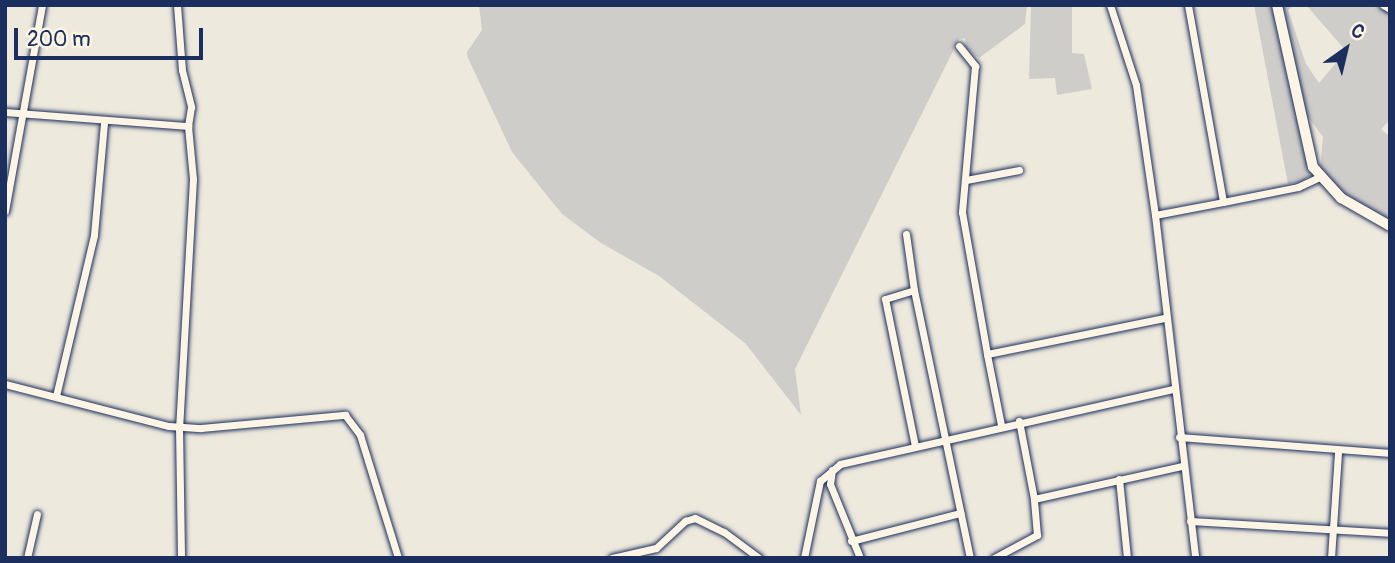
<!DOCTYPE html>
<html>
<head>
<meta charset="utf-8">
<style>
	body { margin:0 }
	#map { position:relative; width:1395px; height:563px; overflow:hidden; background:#eee9dd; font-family:Pangolin,sans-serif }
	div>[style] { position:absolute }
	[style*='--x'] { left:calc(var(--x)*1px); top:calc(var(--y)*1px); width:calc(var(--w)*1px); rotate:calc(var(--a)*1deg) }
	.green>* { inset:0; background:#cfcdca }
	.roads { filter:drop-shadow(0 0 2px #1b2f5e) drop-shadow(0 0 2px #1b2f5e) }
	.street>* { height:7px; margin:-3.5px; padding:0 3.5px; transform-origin:3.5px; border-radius:3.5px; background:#fcf5e5 }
	.secondary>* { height:10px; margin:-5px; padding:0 5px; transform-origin:5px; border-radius:5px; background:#fcf5e5 }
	span { translate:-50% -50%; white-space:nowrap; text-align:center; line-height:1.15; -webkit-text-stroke:7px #fcf5e5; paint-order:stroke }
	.frame { position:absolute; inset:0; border:7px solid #1b2f5e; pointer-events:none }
	.north { position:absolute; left:1311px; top:14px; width:70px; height:70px; -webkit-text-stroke:5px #fcf5e5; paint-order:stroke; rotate:34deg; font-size:19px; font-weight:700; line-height:28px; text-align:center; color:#1b2f5e }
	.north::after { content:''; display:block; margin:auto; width:24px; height:32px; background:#1b2f5e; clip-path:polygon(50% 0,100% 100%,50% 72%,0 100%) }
	.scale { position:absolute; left:14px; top:28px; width:189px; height:32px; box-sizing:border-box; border:4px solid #1b2f5e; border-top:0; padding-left:9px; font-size:21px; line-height:24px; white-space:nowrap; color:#1b2f5e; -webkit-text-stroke:5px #fcf5e5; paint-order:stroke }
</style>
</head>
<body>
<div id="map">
	<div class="green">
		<div style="clip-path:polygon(479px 5px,1027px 5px,1025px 24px,979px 58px,966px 48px,965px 38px,959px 39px,795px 369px,801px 415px,746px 344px,659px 276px,601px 243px,562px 214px,512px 152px,468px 58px,467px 52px,482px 30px)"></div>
		<div style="clip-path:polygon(1031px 5px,1072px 5px,1072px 53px,1084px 54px,1092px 89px,1057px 95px,1055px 78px,1029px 79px)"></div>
		<div style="clip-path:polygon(1254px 5px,1274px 5px,1310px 174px,1304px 181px,1288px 184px)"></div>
		<div style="clip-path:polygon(1280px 5px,1295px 5px,1288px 10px,1306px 64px,1319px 83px,1346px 51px,1306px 5px,1378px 5px,1390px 12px,1390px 120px,1381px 129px,1390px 137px,1390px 221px,1351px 200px,1320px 170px,1323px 137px,1306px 114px)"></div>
	</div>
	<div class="roads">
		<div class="street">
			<div style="--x:177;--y:5;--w:65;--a:85.6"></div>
			<div style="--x:182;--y:70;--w:38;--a:76"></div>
			<div style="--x:191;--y:107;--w:19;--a:99"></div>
			<div style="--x:188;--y:126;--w:53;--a:84.6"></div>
			<div style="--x:193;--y:179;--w:248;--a:93.2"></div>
			<div style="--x:179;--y:427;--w:131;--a:89.1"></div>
			<div style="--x:1110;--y:5;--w:84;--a:72"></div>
			<div style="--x:1136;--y:85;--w:131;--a:81.7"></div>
			<div style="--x:1155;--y:215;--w:69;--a:-10.8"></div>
			<div style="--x:1188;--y:5;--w:200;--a:79.9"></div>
			<div style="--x:1223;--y:202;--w:76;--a:-11.3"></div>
			<div style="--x:1298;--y:187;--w:23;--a:-25"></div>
			<div style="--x:1383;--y:5;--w:8;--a:30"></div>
			<div style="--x:959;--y:46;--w:26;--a:51"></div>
			<div style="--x:975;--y:66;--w:147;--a:95.1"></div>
			<div style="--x:962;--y:212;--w:144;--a:80"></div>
			<div style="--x:5;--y:112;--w:184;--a:4.4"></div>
			<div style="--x:966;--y:180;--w:54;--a:-10.7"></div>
			<div style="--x:5;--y:211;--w:209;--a:-79.8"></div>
			<div style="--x:1155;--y:215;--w:345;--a:83.3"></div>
			<div style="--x:906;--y:234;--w:57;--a:81.9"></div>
			<div style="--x:5;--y:384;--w:169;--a:14.4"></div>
			<div style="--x:169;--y:426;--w:32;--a:4"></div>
			<div style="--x:201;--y:428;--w:145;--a:-5.2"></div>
			<div style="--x:345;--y:415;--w:25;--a:53"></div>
			<div style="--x:360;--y:435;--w:129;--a:72.8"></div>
			<div style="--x:56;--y:396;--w:165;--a:-76.7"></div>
			<div style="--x:94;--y:235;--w:112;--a:-84.9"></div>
			<div style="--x:1019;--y:421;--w:79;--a:79.1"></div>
			<div style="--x:1001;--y:425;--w:72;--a:-101.2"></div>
			<div style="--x:987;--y:354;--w:181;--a:-11.5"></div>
			<div style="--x:1179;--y:437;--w:212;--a:4.3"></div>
			<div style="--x:915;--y:446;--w:150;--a:-101.5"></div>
			<div style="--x:885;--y:299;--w:30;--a:-17"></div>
			<div style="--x:914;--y:290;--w:274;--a:78.2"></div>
			<div style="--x:832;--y:470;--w:14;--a:98"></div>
			<div style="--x:830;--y:484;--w:80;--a:67.9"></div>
			<div style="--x:1119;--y:479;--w:79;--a:84.2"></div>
			<div style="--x:1190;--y:521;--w:200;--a:3.4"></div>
			<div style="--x:851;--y:541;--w:113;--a:-14.4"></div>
			<div style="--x:27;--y:558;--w:45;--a:-77.2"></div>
			<div style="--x:612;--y:558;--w:45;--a:-12.8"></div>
			<div style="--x:656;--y:548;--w:40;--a:-43"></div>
			<div style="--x:685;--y:521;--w:10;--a:-17"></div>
			<div style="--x:695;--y:518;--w:32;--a:26"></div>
			<div style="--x:724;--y:532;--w:44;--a:36.6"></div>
			<div style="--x:804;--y:558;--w:79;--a:-78.3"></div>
			<div style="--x:820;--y:481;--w:26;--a:-40"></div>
			<div style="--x:840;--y:464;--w:340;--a:-12.7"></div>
			<div style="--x:994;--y:558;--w:49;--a:-28.1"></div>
			<div style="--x:1037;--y:535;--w:36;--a:-95"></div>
			<div style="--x:1034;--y:499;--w:152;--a:-12.6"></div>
			<div style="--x:1331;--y:558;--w:106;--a:-86.2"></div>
		</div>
		<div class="secondary">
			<div style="--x:1277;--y:5;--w:166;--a:77.5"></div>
			<div style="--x:1313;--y:167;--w:42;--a:47.9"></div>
			<div style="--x:1341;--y:198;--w:56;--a:29.7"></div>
		</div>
	</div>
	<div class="frame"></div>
	<div class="north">С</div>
	<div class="scale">200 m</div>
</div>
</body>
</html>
